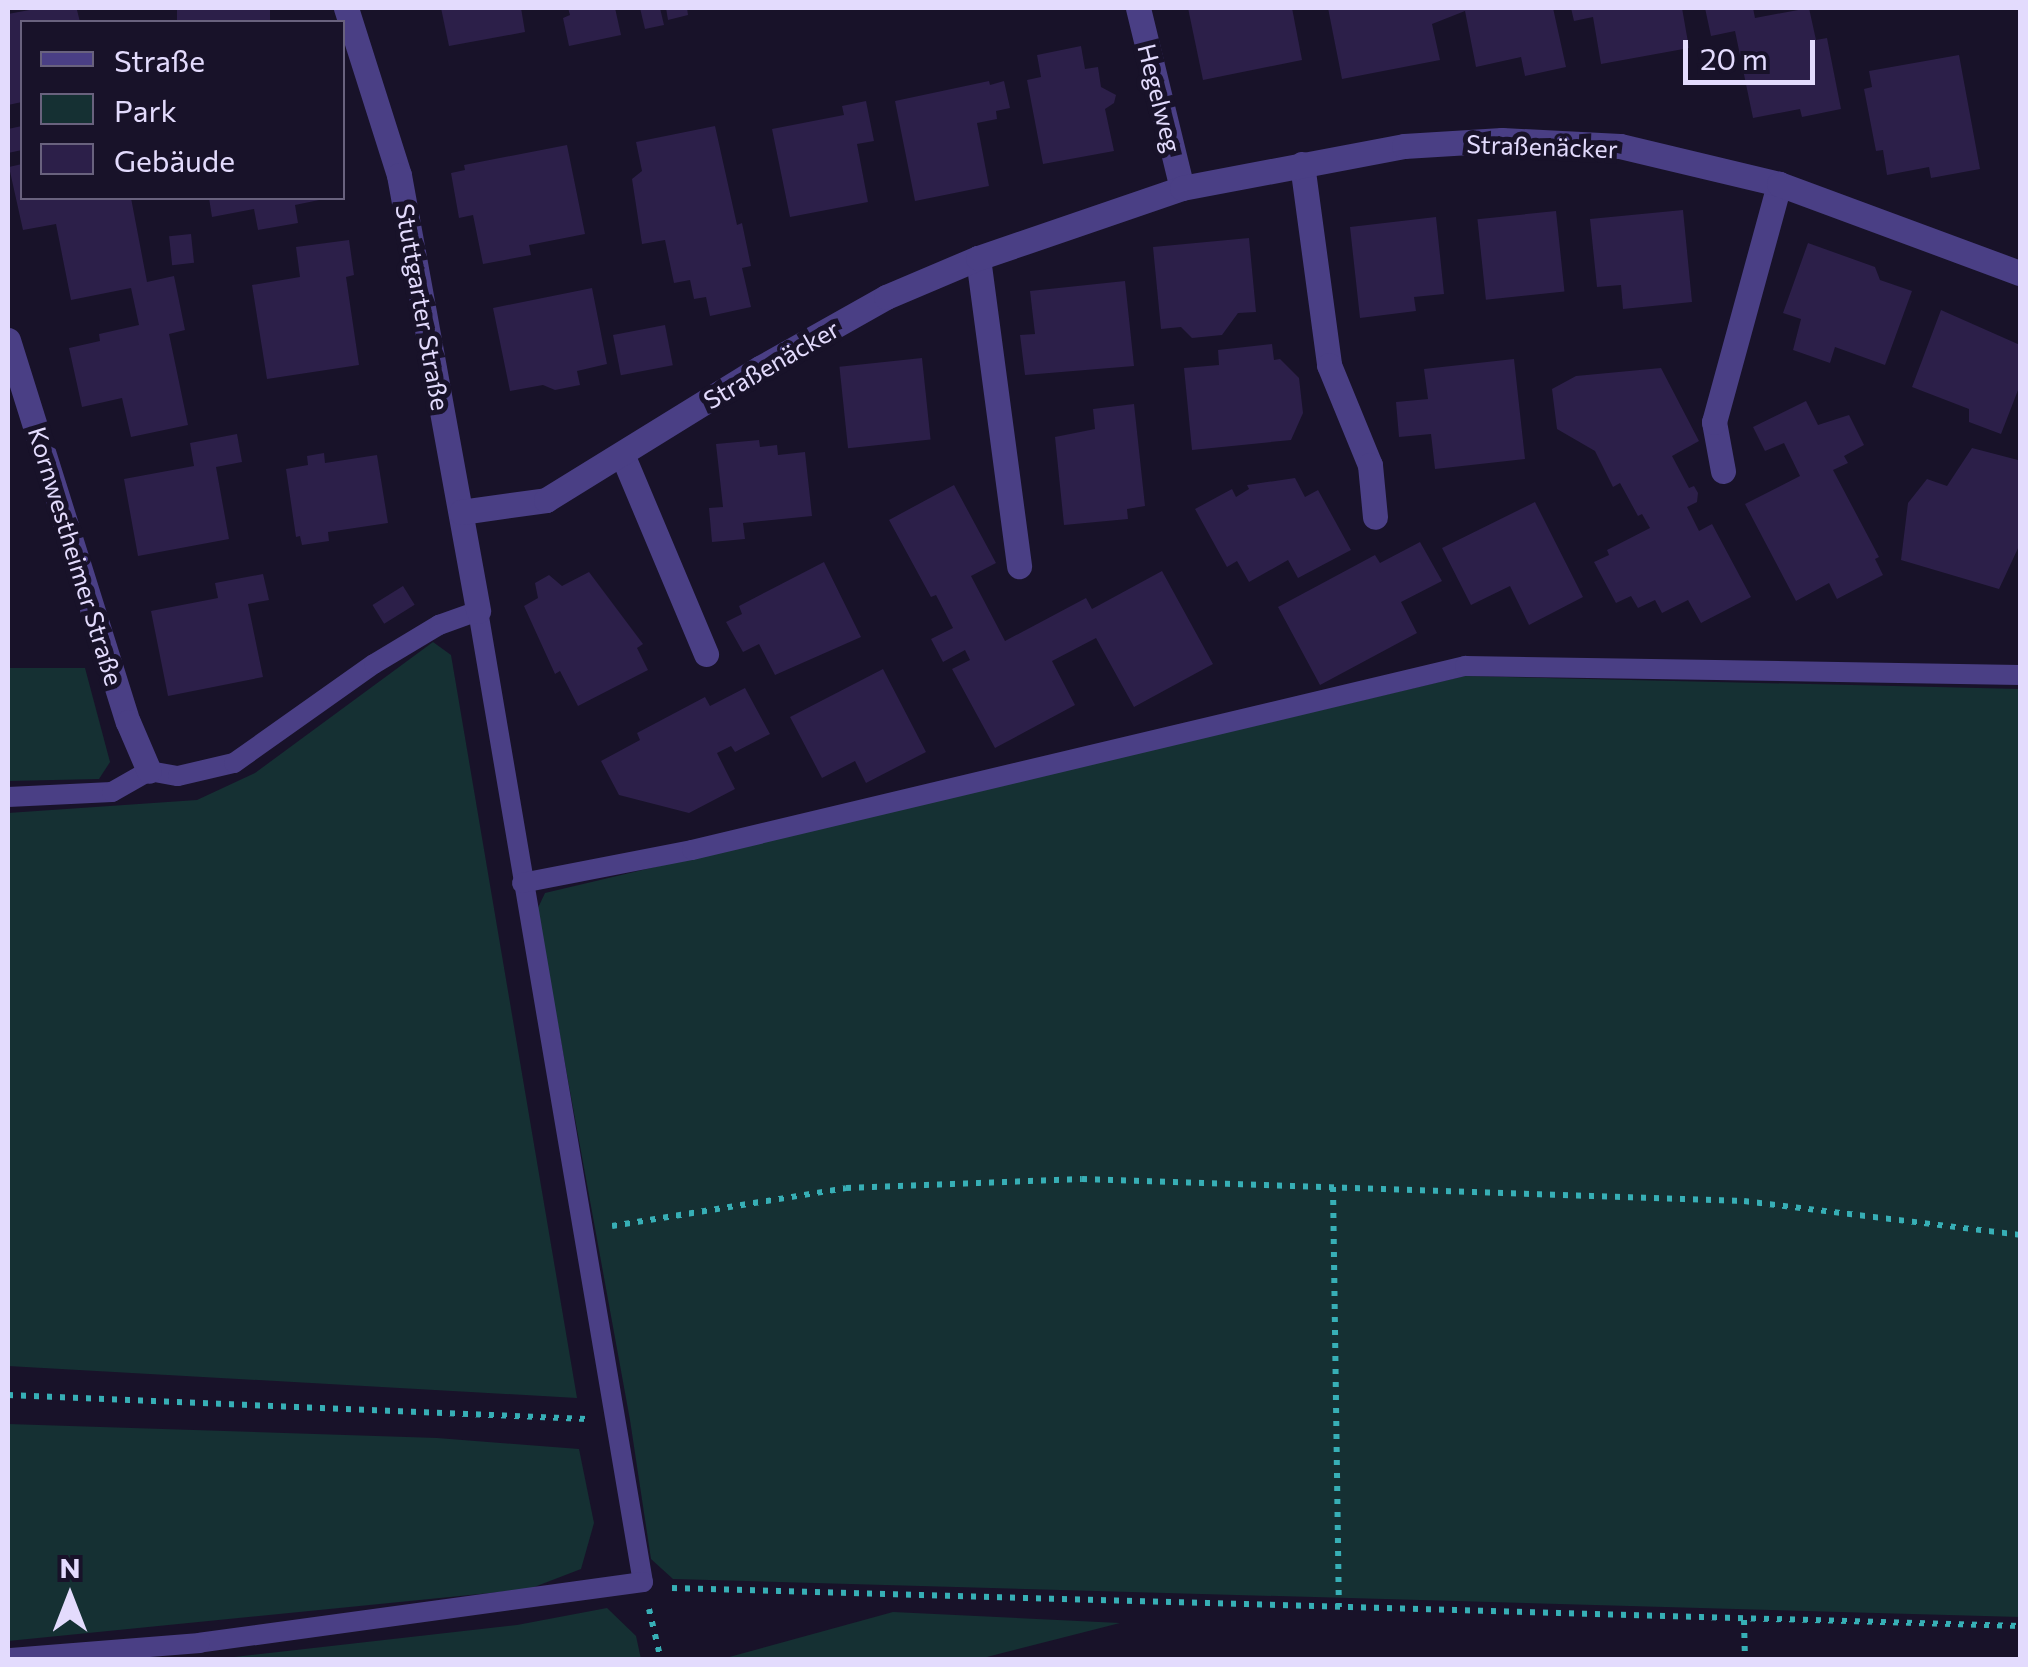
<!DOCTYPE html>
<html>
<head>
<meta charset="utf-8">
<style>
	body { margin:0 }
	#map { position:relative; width:2028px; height:1667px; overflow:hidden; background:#181229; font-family:Commissioner,sans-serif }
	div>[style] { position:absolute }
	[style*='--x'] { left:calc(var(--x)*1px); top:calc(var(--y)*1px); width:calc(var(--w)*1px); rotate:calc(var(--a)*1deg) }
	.green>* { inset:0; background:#153033 }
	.building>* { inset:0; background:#2c1f49; transform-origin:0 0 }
	.path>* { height:6px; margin-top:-3px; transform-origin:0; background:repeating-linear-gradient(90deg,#37afb6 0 5px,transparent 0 13px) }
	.service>* { height:20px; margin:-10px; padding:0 10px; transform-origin:10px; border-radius:10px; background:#4a3f85 }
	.minor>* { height:25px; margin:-12.5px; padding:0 12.5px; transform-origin:12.5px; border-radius:12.5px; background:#4a3f85 }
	span { translate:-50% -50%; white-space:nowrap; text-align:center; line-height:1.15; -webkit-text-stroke:10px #181229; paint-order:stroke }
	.street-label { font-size:25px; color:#e3dbfd }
	.frame { position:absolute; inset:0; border:10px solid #e3dbfd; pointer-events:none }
	.legend { position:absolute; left:20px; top:20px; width:325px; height:180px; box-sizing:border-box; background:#181229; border:2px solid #69627e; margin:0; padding:12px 18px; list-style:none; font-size:30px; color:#e3dbfd }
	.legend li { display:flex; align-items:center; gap:20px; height:50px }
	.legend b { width:50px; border:2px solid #69627e }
	.north { position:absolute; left:20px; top:1547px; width:100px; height:100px; -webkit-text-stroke:8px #181229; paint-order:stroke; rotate:0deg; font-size:28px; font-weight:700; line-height:40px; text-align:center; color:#e3dbfd }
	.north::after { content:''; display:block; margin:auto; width:35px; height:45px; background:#e3dbfd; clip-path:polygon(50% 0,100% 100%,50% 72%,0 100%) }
	.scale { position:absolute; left:1683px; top:40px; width:132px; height:45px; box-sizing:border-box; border:5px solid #e3dbfd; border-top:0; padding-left:12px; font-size:30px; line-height:35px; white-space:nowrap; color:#e3dbfd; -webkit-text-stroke:8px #181229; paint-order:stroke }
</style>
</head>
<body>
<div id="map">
	<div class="green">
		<div style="clip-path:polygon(433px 642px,451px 655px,577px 1398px,8px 1366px,8px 813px,197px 800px,255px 773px)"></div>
		<div style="clip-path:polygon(8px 668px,85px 668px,110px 762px,99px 779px,8px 781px)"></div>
		<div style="clip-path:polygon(1465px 676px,2020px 689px,2020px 1617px,673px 1579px,651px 1559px,630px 1420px,537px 910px,545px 893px)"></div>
		<div style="clip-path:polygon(8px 1424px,437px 1438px,579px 1449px,594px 1523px,581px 1569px,529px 1589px,8px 1641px)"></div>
		<div style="clip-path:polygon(607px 1608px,636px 1636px,641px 1659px,216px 1659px,517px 1625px)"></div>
		<div style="clip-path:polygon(893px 1612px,1120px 1623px,979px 1659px,722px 1659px)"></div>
	</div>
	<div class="building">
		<div style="clip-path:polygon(40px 8px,77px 10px,80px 22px,22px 22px,22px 102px,8px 105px,8px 14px)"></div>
		<div style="left:177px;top:8px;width:93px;height:14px"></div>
		<div style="clip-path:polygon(441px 8px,521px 8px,525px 32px,449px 46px)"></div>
		<div style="clip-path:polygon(568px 8px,615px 8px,621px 35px,569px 46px,563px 18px,570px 15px)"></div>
		<div style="clip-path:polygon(640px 8px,660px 8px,664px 25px,645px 29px)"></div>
		<div style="clip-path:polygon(666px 8px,687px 8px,688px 15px,668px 20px)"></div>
		<div style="clip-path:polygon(1188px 8px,1292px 8px,1302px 60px,1203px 80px)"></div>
		<div style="clip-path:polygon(1328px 8px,1553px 8px,1566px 67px,1525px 76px,1521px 57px,1476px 67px,1465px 11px,1432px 24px,1440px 60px,1342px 79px)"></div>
		<div style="clip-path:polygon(1571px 8px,1682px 8px,1689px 48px,1601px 64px,1593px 17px,1574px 21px)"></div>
		<div style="clip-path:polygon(1705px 8px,1753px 8px,1755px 18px,1809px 8px,1816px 40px,1827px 38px,1841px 109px,1802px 117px,1800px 109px,1753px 118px,1735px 31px,1711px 36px)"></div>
		<div style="clip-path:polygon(1081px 46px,1085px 69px,1098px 67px,1101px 87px,1116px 95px,1114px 103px,1105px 109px,1114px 151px,1043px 164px,1027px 80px,1041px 77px,1037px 55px)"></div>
		<div style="clip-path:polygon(1959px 55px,1980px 169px,1931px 178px,1929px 167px,1887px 175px,1883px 150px,1876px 151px,1864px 89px,1872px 87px,1869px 71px)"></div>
		<div style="clip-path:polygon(989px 81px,990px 85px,1004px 81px,1010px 108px,996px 111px,997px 119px,977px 123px,989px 186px,915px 201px,895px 101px)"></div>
		<div style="clip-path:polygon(866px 101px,874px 141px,857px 144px,868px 202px,790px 217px,772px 129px,844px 115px,842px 106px)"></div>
		<div style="clip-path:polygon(22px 126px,22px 150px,8px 153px,8px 129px)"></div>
		<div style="clip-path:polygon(715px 126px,737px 225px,742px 223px,751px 266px,742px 268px,751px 307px,710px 316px,706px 297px,694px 299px,690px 280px,674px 283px,665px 240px,642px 244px,632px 179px,642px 171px,636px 142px)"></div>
		<div style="clip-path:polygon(567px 145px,585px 234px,529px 245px,531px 255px,483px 264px,473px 215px,459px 218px,451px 173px,465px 170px,464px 165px)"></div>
		<div style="clip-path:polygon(22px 164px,22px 198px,131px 198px,147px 282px,174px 276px,185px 330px,169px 334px,188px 425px,131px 437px,122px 398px,82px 407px,69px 348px,100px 341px,99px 334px,139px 325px,131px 288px,71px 300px,56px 224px,23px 230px,9px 167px)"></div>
		<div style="clip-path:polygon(209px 198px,324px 198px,324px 199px,295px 205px,298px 223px,258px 230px,254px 209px,212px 217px)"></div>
		<div style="clip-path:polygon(1683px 210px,1692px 302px,1623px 309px,1621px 285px,1597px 287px,1590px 219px)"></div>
		<div style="left:1556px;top:211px;width:81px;height:79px;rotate:84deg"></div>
		<div style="clip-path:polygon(1436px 217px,1444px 294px,1414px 297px,1416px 311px,1360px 318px,1350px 227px)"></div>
		<div style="left:191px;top:234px;width:29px;height:22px;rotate:84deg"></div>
		<div style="clip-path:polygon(1249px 238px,1256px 312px,1238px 313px,1222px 335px,1192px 338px,1181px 327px,1161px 329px,1153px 247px)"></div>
		<div style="clip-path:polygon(349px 240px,354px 275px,346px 277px,359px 365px,267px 379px,252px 285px,300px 277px,296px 247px)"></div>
		<div style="clip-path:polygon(1808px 243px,1875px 267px,1880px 280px,1912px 291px,1885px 365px,1835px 347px,1830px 363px,1793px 350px,1801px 319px,1783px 313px)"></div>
		<div style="clip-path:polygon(1125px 281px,1134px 366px,1025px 375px,1020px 335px,1035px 334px,1030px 291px)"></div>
		<div style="clip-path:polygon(592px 288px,607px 364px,577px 371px,580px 385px,555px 390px,543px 385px,510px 391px,493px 308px)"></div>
		<div style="clip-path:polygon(1941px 310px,2020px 345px,2020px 385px,2001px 434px,1969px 422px,1969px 409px,1912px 387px)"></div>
		<div style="left:665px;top:325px;width:41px;height:53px;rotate:79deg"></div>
		<div style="clip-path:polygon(1272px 344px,1274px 360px,1280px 359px,1299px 378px,1303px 413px,1291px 440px,1192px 450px,1184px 368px,1219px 365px,1218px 350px)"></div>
		<div style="left:922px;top:358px;width:82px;height:83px;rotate:84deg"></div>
		<div style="clip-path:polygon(1514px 359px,1525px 459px,1435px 469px,1431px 434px,1399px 437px,1396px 402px,1428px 399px,1424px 369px)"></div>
		<div style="clip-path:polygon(1661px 368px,1699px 441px,1672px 456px,1689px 488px,1694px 486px,1698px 493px,1697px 502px,1687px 507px,1699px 531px,1712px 524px,1751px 597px,1701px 623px,1688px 600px,1662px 613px,1655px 600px,1638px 608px,1631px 596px,1616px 603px,1594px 562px,1609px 555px,1607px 550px,1650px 528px,1642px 514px,1638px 516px,1620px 483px,1613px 487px,1595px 451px,1557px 429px,1552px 389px,1576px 376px)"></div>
		<div style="clip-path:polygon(1806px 401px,1818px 425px,1849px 415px,1864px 445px,1844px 456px,1848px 463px,1833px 470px,1879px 557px,1875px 559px,1883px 575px,1837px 599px,1829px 583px,1796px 601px,1745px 504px,1800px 476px,1784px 443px,1765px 451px,1753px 427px)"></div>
		<div style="clip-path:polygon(1134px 404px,1145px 506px,1127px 509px,1128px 519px,1064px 525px,1055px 437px,1095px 429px,1093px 409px)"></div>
		<div style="clip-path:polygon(237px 434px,242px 462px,216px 467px,229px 539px,138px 556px,124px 479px,194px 466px,190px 443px)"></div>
		<div style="clip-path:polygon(759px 440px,760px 447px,777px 445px,778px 455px,805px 452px,812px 516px,743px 523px,745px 539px,712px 542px,709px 508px,723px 507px,716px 444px)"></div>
		<div style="clip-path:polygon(1972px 448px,2018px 460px,2020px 544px,1999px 589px,1901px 560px,1908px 503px,1927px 479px,1947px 486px)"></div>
		<div style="clip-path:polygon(324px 453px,325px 463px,377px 455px,388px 523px,328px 532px,329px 541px,302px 545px,300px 536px,296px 537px,286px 469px,308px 465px,307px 456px)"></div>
		<div style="clip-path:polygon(1295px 478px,1305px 497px,1318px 490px,1351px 550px,1298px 578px,1288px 560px,1249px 582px,1237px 561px,1227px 567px,1195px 509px,1232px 489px,1236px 497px,1249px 489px,1247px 485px)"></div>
		<div style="clip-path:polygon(954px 485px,996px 563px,971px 576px,1005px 641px,1086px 598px,1092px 609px,1162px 571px,1213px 664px,1134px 707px,1096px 638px,1052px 661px,1075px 705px,995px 748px,952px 669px,970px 660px,965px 650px,943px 662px,931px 639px,953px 628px,936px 595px,931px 597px,889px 520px)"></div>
		<div style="clip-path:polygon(1535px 502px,1583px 597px,1529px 625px,1510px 586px,1471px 605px,1442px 548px)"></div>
		<div style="clip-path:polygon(1420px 542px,1442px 581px,1401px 602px,1417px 633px,1320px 685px,1278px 607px,1375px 555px,1380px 563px)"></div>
		<div style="clip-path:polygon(824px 562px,861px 637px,775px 675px,759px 644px,743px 652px,726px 622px,742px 614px,739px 606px)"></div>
		<div style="clip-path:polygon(589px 572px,643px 644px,637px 648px,648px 670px,578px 706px,560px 671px,555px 674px,524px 606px,538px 598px,535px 583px,549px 575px,562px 586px)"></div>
		<div style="clip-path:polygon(263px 574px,269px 600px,248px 604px,263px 677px,168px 696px,151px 611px,218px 598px,215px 583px)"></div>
		<div style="left:403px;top:586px;width:22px;height:36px;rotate:58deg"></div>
		<div style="clip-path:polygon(883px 669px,926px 752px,866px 783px,855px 761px,822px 778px,790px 717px)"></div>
		<div style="clip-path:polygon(745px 688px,770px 734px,735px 752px,731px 746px,717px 753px,735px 789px,689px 813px,619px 795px,601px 761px,640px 740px,637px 733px,705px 697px,710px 706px)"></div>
	</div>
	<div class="path">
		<div style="--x:1333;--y:1187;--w:420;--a:89.2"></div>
		<div style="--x:612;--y:1226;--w:237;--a:-9.2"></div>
		<div style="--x:846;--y:1188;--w:236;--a:-2.2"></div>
		<div style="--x:1082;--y:1179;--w:662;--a:1.9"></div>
		<div style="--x:1744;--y:1201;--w:278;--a:7"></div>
		<div style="--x:8;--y:1395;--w:579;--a:2.37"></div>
		<div style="--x:672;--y:1588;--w:1349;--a:1.61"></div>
		<div style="--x:649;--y:1609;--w:52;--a:76.8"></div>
		<div style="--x:1744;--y:1620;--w:40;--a:88.6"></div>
	</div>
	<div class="service">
		<div style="--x:8;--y:797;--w:104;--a:-2.8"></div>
		<div style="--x:112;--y:792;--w:43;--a:-29.6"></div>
		<div style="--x:149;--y:771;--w:29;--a:10"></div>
		<div style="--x:178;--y:776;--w:57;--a:-13.1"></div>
		<div style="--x:234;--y:763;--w:171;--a:-35.3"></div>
		<div style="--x:374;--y:664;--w:76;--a:-31"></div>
		<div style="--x:439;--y:625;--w:41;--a:-19.7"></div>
		<div style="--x:478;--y:611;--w:985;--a:80.36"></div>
		<div style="--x:643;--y:1582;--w:447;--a:172.2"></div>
		<div style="--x:200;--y:1643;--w:193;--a:175.5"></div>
		<div style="--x:522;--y:883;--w:173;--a:-11"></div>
		<div style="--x:692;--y:850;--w:795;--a:-13.39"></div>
		<div style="--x:1465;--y:666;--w:555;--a:0.93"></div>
	</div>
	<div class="minor">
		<div style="--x:346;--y:8;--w:175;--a:72.4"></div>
		<div style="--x:399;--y:175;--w:443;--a:79.7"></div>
		<div style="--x:1138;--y:8;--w:185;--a:76.3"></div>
		<div style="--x:1302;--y:164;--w:203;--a:82.3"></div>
		<div style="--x:1329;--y:365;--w:108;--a:67.7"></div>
		<div style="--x:1370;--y:465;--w:52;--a:84.5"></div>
		<div style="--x:978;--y:258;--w:311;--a:82.4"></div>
		<div style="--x:8;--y:340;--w:400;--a:72.6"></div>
		<div style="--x:128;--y:722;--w:53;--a:66.8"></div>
		<div style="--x:622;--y:454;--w:217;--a:67.2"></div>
		<div style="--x:1723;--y:471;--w:50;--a:-100.4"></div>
		<div style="--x:1714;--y:422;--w:247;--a:-74.7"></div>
		<div style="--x:461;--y:512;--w:86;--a:-8"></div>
		<div style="--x:546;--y:500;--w:251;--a:-31.7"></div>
		<div style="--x:760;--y:368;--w:145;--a:-29.4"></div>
		<div style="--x:886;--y:297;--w:100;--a:-23"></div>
		<div style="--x:978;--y:258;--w:216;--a:-18.9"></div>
		<div style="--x:1182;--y:188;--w:226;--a:-10.7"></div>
		<div style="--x:1404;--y:146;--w:98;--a:-3.5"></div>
		<div style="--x:1502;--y:140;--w:118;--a:2.9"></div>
		<div style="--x:1620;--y:146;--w:163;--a:13.4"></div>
		<div style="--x:1779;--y:184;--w:257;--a:20.3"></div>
	</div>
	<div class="street-label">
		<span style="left:1160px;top:98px;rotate:76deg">Hegelweg</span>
		<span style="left:1542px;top:146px;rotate:2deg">Straßenäcker</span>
		<span style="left:423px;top:307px;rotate:80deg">Stuttgarter Straße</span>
		<span style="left:771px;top:364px;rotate:-30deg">Straßenäcker</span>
		<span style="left:76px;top:556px;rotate:73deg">Kornwestheimer Straße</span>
	</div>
	<div class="frame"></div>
	<ul class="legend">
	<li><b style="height:12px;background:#4a3f85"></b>Straße</li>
	<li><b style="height:28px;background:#153033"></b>Park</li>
	<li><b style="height:28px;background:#2c1f49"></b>Gebäude</li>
	</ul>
	<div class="north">N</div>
	<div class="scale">20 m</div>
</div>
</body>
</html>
